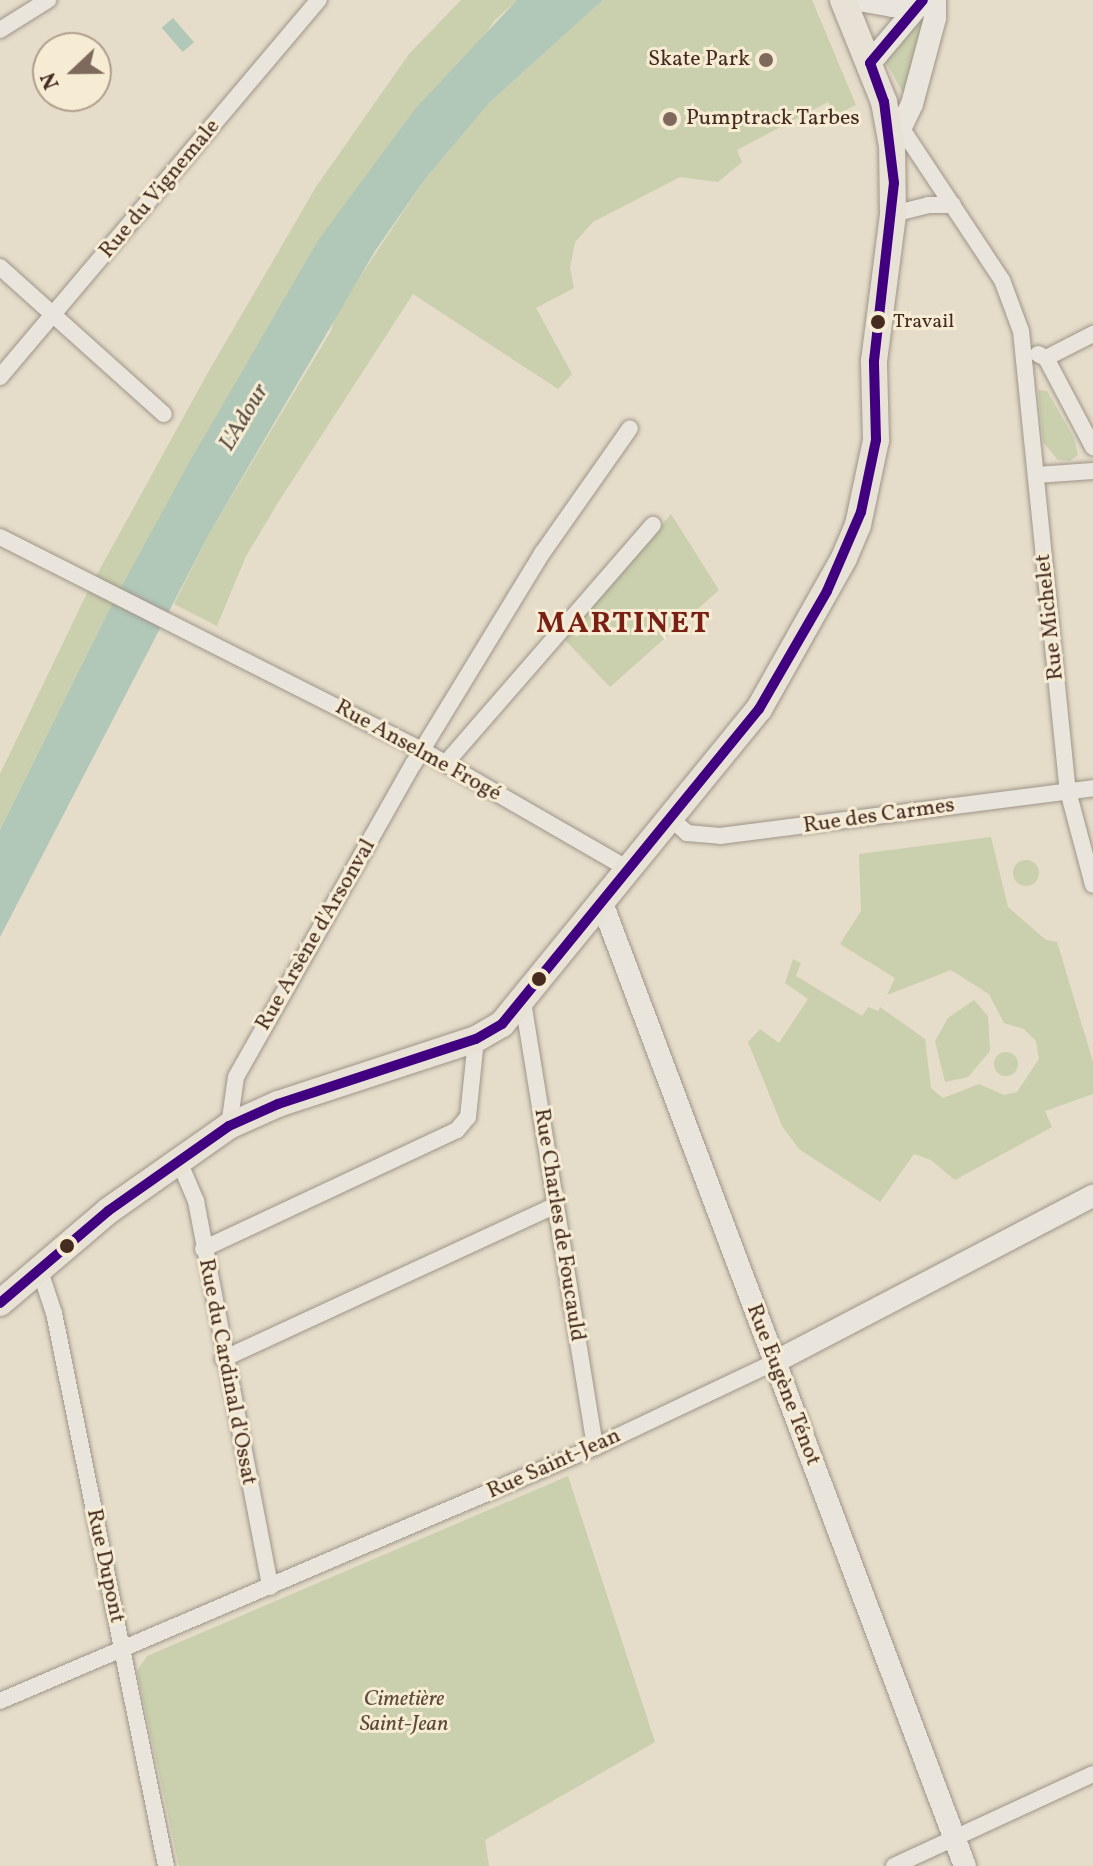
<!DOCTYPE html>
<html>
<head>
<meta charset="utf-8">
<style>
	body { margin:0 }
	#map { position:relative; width:1093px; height:1866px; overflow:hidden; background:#e5dcc9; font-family:Vollkorn,serif }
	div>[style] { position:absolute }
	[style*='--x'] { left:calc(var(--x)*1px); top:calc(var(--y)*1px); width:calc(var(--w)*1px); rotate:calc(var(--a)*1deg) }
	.green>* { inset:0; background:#cacfad }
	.round { border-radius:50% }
	.water>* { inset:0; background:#b1c7b8; transform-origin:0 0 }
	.roads { filter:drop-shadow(0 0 2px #9e9589) drop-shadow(0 0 2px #9e9589) }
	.street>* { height:16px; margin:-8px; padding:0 8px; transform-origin:8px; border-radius:8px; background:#eae5dc }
	.secondary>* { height:22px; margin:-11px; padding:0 11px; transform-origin:11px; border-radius:11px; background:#eae5dc }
	.primary>* { height:26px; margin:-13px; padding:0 13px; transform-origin:13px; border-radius:13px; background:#e7e1d6 }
	.bus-1>* { height:10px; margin:-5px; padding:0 5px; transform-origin:5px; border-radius:5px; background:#400080 }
	.dots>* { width:22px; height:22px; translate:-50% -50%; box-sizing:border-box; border:4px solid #f6ecd4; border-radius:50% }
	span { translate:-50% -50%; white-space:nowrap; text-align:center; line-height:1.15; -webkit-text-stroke:6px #f6ecd4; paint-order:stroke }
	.bus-label { font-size:20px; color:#462b21 }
	.left { translate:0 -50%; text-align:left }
	.poi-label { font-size:22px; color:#462b21 }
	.right { translate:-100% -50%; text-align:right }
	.street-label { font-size:22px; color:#462b21 }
	.park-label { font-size:22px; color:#5c4a38; font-style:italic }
	.water-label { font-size:24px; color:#5b5045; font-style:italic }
	.district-label { font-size:30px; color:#7a1f14; font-weight:700; letter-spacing:2px }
	.north { position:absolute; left:32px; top:32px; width:80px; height:80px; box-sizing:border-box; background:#f6ecd4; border:2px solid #b09f8c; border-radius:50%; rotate:248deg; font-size:22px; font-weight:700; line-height:32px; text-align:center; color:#462b21 }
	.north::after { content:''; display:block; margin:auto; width:28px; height:36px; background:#7e695c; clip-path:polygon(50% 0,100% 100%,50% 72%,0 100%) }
</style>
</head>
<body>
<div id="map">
	<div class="green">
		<div style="clip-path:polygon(461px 0,517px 0,494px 21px,111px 606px,0 830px,0 774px,89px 589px,206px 376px,316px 187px,409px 54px)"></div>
		<div style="clip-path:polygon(603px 0,812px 0,856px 105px,836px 115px,828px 102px,737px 150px,742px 162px,718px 182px,680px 177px,593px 222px,575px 242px,570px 268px,574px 288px,536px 308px,572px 374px,558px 389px,413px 294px,279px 501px,246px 556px,217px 626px,174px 604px,209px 534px,331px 331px,336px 313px,425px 179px,489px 103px)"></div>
		<div style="clip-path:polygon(922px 19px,926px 22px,907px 100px,884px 59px)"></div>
		<div style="clip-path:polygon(1038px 390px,1047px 391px,1074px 438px,1078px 455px,1070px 461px,1058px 460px,1043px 442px)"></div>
		<div style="clip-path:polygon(671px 514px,719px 590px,610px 687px,564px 639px)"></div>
		<div style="clip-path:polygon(991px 837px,1008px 907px,1046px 940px,1057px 942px,1093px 1062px,1093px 1094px,1045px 1111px,1052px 1127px,955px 1180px,931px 1160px,914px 1154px,880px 1202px,799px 1149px,782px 1126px,748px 1042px,760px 1029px,779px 1043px,808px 999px,785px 983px,793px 959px,801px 963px,796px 976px,862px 1016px,868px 1007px,878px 1011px,880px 1007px,925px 1039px,931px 1088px,943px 1098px,979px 1084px,1004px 1095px,1017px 1092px,1039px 1059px,1036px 1041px,1024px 1029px,1004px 1023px,989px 994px,951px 970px,887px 995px,895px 978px,840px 944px,861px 911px,859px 854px)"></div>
		<div class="round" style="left:1013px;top:860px;width:26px;height:26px"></div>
		<div style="clip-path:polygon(974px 1000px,988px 1016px,990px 1051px,968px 1077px,945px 1082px,935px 1041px,948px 1018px)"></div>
		<div class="round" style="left:994px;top:1052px;width:24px;height:24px"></div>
		<div style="clip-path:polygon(568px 1476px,655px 1742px,485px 1840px,489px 1866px,179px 1866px,137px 1671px,147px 1656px)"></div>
	</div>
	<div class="water">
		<div style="clip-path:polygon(517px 0,603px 0,489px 103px,425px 179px,375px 251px,209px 534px,0 937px,0 830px,111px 606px,190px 461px,319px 239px,416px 108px)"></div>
		<div style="left:173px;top:18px;width:32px;height:15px;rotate:49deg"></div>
	</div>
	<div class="roads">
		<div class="street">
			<div style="--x:0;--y:30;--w:57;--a:-32"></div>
			<div style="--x:896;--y:120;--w:192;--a:56.5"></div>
			<div style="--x:1002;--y:280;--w:54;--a:69.6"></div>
			<div style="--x:1021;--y:331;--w:462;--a:84.2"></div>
			<div style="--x:1068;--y:791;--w:97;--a:75.1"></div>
			<div style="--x:893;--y:214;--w:36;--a:-14"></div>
			<div style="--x:928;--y:205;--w:25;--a:0"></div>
			<div style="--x:0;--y:267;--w:220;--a:41.9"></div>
			<div style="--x:1038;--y:354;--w:9;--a:27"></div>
			<div style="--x:1046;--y:358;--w:53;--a:-27.1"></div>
			<div style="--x:1046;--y:358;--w:101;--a:62.2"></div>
			<div style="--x:0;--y:377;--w:494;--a:-49.8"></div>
			<div style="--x:1036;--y:475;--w:57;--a:-4"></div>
			<div style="--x:0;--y:537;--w:473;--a:26.8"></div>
			<div style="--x:422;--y:750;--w:238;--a:30"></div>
			<div style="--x:445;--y:764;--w:317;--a:-49"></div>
			<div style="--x:670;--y:818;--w:23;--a:41"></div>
			<div style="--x:687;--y:833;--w:33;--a:5"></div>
			<div style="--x:720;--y:836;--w:376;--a:-7.3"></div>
			<div style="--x:523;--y:1002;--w:451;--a:80.8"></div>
			<div style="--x:229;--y:1126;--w:49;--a:-81.9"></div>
			<div style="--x:236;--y:1077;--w:361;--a:-60.5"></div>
			<div style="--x:414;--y:763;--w:247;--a:-58.6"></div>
			<div style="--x:543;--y:552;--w:151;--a:-54.9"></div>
			<div style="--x:178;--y:1159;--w:46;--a:66.8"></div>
			<div style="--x:196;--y:1201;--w:393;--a:79.1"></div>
			<div style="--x:203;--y:1249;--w:280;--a:-25.1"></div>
			<div style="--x:457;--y:1130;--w:17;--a:-50"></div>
			<div style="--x:468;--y:1117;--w:78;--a:-84.1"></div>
			<div style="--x:39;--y:1268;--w:47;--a:71.6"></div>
			<div style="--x:54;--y:1313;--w:564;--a:78.55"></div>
			<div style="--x:223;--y:1359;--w:367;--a:-24.8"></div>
			<div style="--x:0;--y:1701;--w:647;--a:-23.12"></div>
			<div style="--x:595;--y:1447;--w:199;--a:-25.3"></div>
			<div style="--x:894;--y:1866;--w:219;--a:-24.8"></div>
		</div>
		<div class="secondary">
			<div style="--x:859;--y:0;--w:34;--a:10"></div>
			<div style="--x:892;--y:6;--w:27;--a:-6"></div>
			<div style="--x:870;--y:63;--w:82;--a:-49.9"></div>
			<div style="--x:892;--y:146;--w:47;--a:-64.5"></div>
			<div style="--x:912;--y:104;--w:89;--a:-75"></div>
			<div style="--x:935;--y:18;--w:18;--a:-90"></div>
			<div style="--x:602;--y:903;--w:1029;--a:69.35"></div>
			<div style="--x:775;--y:1362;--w:359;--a:-27.6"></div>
		</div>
		<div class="primary">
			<div style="--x:0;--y:1303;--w:142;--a:-40.4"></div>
			<div style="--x:108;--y:1211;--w:148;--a:-35.1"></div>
			<div style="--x:229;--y:1126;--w:54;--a:-24.2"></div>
			<div style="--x:278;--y:1104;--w:208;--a:-18.2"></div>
			<div style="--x:476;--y:1039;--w:30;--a:-30"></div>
			<div style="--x:502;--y:1024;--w:407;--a:-50.8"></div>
			<div style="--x:759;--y:709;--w:173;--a:-60.6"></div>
			<div style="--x:844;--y:558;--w:36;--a:-67"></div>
			<div style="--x:858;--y:525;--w:87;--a:-78"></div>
			<div style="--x:876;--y:440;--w:79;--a:-91.5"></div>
			<div style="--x:874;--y:361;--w:148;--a:-82.6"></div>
			<div style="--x:893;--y:214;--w:68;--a:-90.8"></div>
			<div style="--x:892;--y:146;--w:45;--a:-100.3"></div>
			<div style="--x:884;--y:102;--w:110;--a:-111.9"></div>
		</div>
	</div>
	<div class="bus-1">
		<div style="--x:0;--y:1303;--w:142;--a:-40.4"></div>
		<div style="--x:108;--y:1211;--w:148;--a:-35.1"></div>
		<div style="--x:229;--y:1126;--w:54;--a:-24.2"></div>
		<div style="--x:278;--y:1104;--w:208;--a:-18.2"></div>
		<div style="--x:476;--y:1039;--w:30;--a:-30"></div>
		<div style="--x:502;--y:1024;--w:407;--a:-50.8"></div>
		<div style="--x:759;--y:709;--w:136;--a:-60"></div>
		<div style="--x:827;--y:591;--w:86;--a:-66.7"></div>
		<div style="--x:861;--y:512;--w:74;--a:-78.2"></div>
		<div style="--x:876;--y:440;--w:79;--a:-91.5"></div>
		<div style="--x:874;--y:361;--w:179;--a:-83.6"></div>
		<div style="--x:894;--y:183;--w:82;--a:-97"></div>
		<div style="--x:884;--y:102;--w:41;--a:-109.7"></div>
		<div style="--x:870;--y:63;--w:82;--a:-49.9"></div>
	</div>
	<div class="dots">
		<div style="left:766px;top:60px;background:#7e695c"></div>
		<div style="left:670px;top:119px;background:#7e695c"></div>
		<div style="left:878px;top:322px;background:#462b21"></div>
		<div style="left:539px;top:979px;background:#462b21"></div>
		<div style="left:67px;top:1246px;background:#462b21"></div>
	</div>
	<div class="bus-label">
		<span class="left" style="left:893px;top:322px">Travail</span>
	</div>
	<div class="poi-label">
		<span class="right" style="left:750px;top:60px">Skate Park</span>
		<span class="left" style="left:686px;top:119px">Pumptrack Tarbes</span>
	</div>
	<div class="street-label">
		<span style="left:160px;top:189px;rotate:-50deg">Rue du Vignemale</span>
		<span style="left:1050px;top:617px;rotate:-96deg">Rue Michelet</span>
		<span style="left:418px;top:751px;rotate:29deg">Rue Anselme Frogé</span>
		<span style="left:879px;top:816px;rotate:-8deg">Rue des Carmes</span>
		<span style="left:316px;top:935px;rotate:-60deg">Rue Arsène d'Arsonval</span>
		<span style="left:559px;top:1225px;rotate:81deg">Rue Charles de Foucauld</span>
		<span style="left:227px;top:1372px;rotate:79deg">Rue du Cardinal d'Ossat</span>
		<span style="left:783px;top:1385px;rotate:69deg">Rue Eugène Ténot</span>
		<span style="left:554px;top:1464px;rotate:-24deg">Rue Saint-Jean</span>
		<span style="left:105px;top:1566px;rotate:78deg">Rue Dupont</span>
	</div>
	<div class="park-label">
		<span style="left:404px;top:1712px">Cimetière<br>Saint-Jean</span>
	</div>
	<div class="water-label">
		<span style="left:245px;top:418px;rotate:-59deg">L'Adour</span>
	</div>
	<div class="district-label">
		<span style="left:624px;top:624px">MARTINET</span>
	</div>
	<div class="north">N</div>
</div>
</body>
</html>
